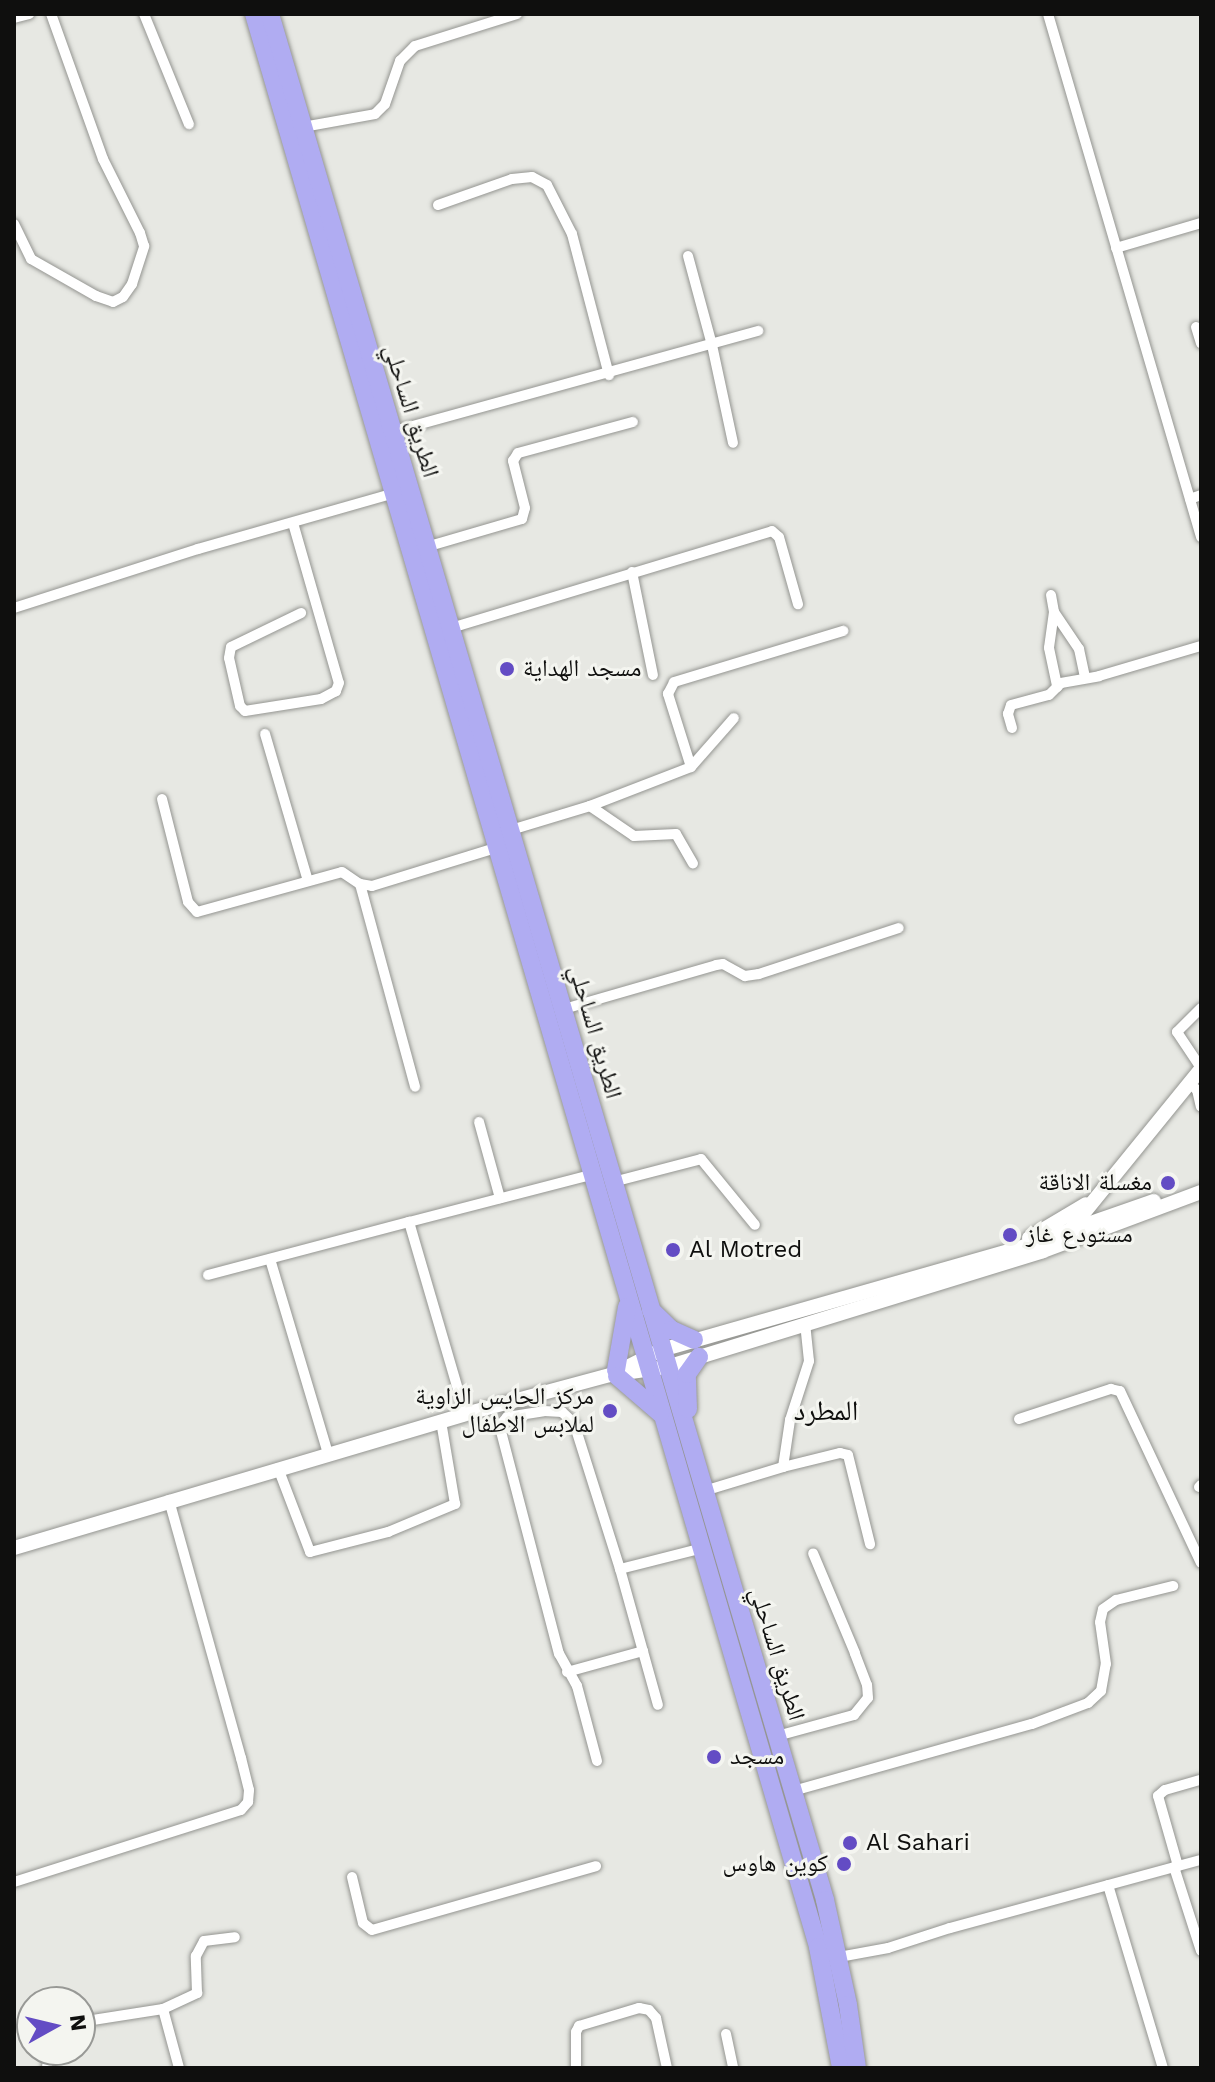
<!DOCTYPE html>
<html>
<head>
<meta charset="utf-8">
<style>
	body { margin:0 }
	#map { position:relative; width:1215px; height:2082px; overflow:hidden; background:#e7e8e3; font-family:"Work Sans","Noto Naskh Arabic",sans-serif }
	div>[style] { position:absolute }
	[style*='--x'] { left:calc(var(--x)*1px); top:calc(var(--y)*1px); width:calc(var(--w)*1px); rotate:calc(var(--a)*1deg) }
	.roads { filter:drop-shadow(0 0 2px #949591) drop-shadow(0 0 2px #949591) }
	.street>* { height:10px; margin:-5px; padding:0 5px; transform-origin:5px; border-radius:5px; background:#fff }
	.secondary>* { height:14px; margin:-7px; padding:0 7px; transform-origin:7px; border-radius:7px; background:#fff }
	.highway>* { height:18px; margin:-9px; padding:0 9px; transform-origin:9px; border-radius:9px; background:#b0acf2 }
	.dots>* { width:22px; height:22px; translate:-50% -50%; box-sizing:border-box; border:4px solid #f4f5f0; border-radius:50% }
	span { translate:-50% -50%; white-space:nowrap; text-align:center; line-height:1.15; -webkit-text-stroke:6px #f4f5f0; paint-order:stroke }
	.street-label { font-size:24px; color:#0f0f0e }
	.poi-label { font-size:24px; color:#0f0f0e }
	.left { translate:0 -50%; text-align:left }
	.right { translate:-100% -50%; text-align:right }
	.quarter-label { font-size:28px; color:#0f0f0e }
	.frame { position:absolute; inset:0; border:16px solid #0f0f0e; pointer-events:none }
	.north { position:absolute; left:16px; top:1986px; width:80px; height:80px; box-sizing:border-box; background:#f4f5f0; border:2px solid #989996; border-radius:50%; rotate:82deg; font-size:22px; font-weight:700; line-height:32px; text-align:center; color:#0f0f0e }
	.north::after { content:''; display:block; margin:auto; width:28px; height:36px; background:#634cc4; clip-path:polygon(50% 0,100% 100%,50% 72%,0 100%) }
</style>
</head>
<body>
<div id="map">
	<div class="roads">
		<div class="street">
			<div style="--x:144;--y:14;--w:119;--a:67.8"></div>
			<div style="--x:1048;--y:14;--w:545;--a:73.69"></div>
			<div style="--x:14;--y:18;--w:16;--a:-15"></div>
			<div style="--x:303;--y:127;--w:73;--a:-10.2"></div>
			<div style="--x:375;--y:114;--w:14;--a:-45"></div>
			<div style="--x:385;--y:104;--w:46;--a:-70.8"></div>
			<div style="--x:400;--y:61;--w:21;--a:-45"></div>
			<div style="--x:415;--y:46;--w:107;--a:-17.4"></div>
			<div style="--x:438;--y:205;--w:78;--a:-19.4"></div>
			<div style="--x:512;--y:179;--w:20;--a:-6"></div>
			<div style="--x:532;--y:177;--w:17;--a:28"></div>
			<div style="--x:547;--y:185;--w:55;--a:63"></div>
			<div style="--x:572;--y:234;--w:146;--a:75.3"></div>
			<div style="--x:14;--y:224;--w:39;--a:64"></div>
			<div style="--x:31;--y:259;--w:75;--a:29.6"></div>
			<div style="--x:96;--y:296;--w:18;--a:19"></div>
			<div style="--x:113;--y:302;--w:11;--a:-27"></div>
			<div style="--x:123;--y:297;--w:16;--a:-55"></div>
			<div style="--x:132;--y:284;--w:40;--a:-72"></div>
			<div style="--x:144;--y:246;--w:14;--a:-107"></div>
			<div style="--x:140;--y:233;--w:83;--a:-116.6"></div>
			<div style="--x:103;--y:159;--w:154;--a:-109.7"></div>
			<div style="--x:1116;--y:248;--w:89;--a:-16.4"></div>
			<div style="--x:688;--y:256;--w:92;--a:74.9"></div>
			<div style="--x:712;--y:345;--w:100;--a:77.9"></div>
			<div style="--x:1196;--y:327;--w:17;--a:73"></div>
			<div style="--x:391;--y:432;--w:381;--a:-15.4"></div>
			<div style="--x:1190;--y:499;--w:12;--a:-20"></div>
			<div style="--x:293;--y:523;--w:166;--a:74"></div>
			<div style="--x:339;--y:683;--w:9;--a:111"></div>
			<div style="--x:336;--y:691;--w:17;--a:152"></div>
			<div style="--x:321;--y:699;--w:77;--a:171"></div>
			<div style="--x:245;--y:711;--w:7;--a:-135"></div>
			<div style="--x:240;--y:706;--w:49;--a:-102.9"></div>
			<div style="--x:229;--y:658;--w:11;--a:-80"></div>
			<div style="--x:231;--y:647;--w:78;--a:-25.9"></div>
			<div style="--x:426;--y:547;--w:100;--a:-16.3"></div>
			<div style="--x:522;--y:519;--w:11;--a:-75"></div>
			<div style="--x:525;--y:508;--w:49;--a:-104.3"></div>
			<div style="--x:513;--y:461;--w:9;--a:-58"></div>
			<div style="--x:518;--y:453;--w:119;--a:-15.1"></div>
			<div style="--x:632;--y:572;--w:105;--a:78.5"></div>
			<div style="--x:1051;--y:595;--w:17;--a:80"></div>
			<div style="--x:1054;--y:612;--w:45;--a:56"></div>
			<div style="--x:1079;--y:649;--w:29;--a:78"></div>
			<div style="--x:14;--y:608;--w:193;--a:-17.8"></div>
			<div style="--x:198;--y:549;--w:205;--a:-15.9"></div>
			<div style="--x:1054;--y:612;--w:36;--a:98"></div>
			<div style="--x:1049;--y:648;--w:40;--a:78"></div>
			<div style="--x:451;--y:628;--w:335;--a:-16.8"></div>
			<div style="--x:772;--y:531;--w:9;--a:41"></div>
			<div style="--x:779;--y:537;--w:70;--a:74.2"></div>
			<div style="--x:1012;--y:728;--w:15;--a:-106"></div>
			<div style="--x:1008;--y:714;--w:9;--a:-72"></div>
			<div style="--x:1011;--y:705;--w:39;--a:-15"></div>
			<div style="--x:1049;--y:695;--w:17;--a:-45"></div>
			<div style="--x:1061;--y:683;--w:39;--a:-10"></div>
			<div style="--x:1099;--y:676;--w:106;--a:-16.4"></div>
			<div style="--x:265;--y:734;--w:153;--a:73.7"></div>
			<div style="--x:691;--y:767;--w:77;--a:-107.5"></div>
			<div style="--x:668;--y:694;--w:13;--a:-63"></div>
			<div style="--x:674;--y:682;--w:177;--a:-16.8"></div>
			<div style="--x:162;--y:799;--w:106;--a:75.8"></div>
			<div style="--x:188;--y:902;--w:13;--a:48"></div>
			<div style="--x:197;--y:912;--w:150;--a:-15.4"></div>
			<div style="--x:342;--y:872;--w:22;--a:34"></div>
			<div style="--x:360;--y:884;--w:12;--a:9"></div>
			<div style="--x:372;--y:886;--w:133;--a:-17.1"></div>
			<div style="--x:590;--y:806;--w:53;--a:34.3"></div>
			<div style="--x:634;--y:836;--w:42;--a:-2.7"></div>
			<div style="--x:676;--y:834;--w:34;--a:60"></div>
			<div style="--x:511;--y:830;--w:83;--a:-16.9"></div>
			<div style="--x:590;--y:806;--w:108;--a:-21.1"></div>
			<div style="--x:691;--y:767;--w:65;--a:-48.7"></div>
			<div style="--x:360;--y:884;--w:210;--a:74.8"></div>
			<div style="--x:1201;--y:1008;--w:34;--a:135"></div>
			<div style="--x:1177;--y:1032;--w:43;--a:56.3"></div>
			<div style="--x:564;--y:1009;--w:158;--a:-16.1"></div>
			<div style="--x:716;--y:965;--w:7;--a:-8"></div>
			<div style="--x:723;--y:964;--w:25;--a:29"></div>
			<div style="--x:745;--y:976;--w:14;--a:-8"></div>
			<div style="--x:759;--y:974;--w:147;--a:-18.2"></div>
			<div style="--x:1189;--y:1083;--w:11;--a:41"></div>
			<div style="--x:1197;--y:1090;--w:17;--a:77"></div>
			<div style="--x:479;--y:1122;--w:79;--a:74.6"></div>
			<div style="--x:613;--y:1182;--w:91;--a:-14.6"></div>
			<div style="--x:701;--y:1159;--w:85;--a:50.7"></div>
			<div style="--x:409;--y:1222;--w:191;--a:-14.5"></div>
			<div style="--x:270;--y:1259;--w:203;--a:73.4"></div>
			<div style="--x:208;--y:1275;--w:208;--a:-14.8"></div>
			<div style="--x:409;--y:1222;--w:200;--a:73.7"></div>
			<div style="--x:1019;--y:1419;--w:97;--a:-18.1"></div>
			<div style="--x:1111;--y:1389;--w:9;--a:13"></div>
			<div style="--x:1120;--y:1391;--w:190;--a:64.8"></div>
			<div style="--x:783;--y:1467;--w:59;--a:-13.8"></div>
			<div style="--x:840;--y:1453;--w:8;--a:14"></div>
			<div style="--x:848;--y:1455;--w:92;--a:76.1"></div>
			<div style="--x:278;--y:1468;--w:90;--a:69.1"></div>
			<div style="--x:310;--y:1552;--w:81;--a:-14.4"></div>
			<div style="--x:388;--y:1532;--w:73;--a:-22.7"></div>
			<div style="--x:455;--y:1504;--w:84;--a:-99.6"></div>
			<div style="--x:1199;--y:1487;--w:3;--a:-45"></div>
			<div style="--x:704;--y:1491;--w:83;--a:-16.9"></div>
			<div style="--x:783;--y:1467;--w:48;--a:-81.5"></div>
			<div style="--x:790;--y:1420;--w:62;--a:-72.1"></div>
			<div style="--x:809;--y:1361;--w:37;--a:-96"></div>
			<div style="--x:620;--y:1569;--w:141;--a:74.4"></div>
			<div style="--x:567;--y:1672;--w:79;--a:-15.4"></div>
			<div style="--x:777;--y:1736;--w:80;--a:-15.3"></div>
			<div style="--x:854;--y:1715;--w:22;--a:-51"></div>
			<div style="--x:868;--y:1698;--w:13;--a:-94"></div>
			<div style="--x:867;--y:1685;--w:34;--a:-111"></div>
			<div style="--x:855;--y:1653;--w:108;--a:-112.8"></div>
			<div style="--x:597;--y:1761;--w:78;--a:-104.9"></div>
			<div style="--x:577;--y:1686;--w:37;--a:-119"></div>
			<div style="--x:559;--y:1654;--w:230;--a:-104.6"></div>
			<div style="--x:501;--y:1431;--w:9;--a:-77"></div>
			<div style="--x:503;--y:1422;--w:6;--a:-51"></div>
			<div style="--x:507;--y:1417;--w:37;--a:-9"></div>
			<div style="--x:544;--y:1411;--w:18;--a:3"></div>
			<div style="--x:562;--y:1412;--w:16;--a:43"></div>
			<div style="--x:574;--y:1423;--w:153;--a:72.5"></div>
			<div style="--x:620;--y:1569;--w:81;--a:-14.2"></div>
			<div style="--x:793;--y:1791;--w:248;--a:-15.7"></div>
			<div style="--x:1032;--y:1724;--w:60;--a:-20.6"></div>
			<div style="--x:1088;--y:1703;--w:18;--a:-43"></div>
			<div style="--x:1101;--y:1691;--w:27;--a:-80"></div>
			<div style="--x:1106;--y:1664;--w:42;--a:-98.1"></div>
			<div style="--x:1100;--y:1622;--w:13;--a:-77"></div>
			<div style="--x:1103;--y:1609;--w:16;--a:-35"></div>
			<div style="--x:1116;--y:1600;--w:59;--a:-13.8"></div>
			<div style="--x:1178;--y:1866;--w:73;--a:-105.9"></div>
			<div style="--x:1158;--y:1796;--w:9;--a:-41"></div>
			<div style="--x:1165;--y:1790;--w:37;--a:-16"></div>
			<div style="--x:1174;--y:1867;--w:88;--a:72.2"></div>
			<div style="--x:352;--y:1877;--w:47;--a:76.6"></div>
			<div style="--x:363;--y:1923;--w:11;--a:38"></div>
			<div style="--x:372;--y:1930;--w:233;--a:-15.9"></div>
			<div style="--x:14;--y:1882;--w:238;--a:-17.6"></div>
			<div style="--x:241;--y:1810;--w:11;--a:-49"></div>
			<div style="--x:248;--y:1802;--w:12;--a:-85"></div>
			<div style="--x:249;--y:1790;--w:33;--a:-104"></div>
			<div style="--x:241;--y:1758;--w:268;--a:-105.6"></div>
			<div style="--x:1108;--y:1885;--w:191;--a:73.3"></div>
			<div style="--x:839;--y:1957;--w:50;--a:-10.4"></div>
			<div style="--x:888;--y:1948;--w:65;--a:-17.9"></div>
			<div style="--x:950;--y:1928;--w:260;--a:-15.2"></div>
			<div style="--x:163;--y:2009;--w:38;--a:-25"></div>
			<div style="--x:197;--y:1993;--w:37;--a:-92"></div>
			<div style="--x:196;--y:1956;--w:17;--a:-62"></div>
			<div style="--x:204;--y:1941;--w:31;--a:-7"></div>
			<div style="--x:80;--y:2022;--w:84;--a:-8.9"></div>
			<div style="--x:163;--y:2009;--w:61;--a:74.8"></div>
			<div style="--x:726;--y:2034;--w:35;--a:78"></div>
			<div style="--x:47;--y:2068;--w:18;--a:-84"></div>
			<div style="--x:576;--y:2068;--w:36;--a:-90"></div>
			<div style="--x:576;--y:2032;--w:7;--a:-63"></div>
			<div style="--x:579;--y:2026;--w:63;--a:-16.7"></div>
			<div style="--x:639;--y:2008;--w:10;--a:11"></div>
			<div style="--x:649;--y:2010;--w:11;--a:49"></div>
			<div style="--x:656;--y:2018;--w:51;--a:77.6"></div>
		</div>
		<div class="secondary">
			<div style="--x:1070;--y:1230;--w:208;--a:-50.9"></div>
			<div style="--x:1029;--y:1238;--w:66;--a:-30.8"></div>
			<div style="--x:611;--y:1375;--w:56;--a:-26.6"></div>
			<div style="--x:661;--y:1350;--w:369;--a:-15.9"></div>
			<div style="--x:1016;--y:1249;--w:146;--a:-19.2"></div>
			<div style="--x:14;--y:1548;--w:470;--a:-16.5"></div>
			<div style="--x:465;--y:1414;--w:150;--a:-15.1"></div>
			<div style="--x:610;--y:1375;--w:58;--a:-8"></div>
			<div style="--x:667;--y:1367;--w:393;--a:-17.1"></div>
			<div style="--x:1043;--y:1251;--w:169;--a:-20.5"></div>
		</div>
		<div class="highway">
			<div style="--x:254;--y:14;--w:2014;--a:73.73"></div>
			<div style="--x:818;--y:1947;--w:123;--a:79.2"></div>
			<div style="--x:270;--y:14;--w:1966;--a:73.6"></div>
			<div style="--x:825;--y:1900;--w:107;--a:77.6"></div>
			<div style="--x:848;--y:2005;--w:64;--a:81.9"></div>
			<div style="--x:651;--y:1310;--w:29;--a:44"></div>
			<div style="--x:672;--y:1330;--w:24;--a:24"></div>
			<div style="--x:616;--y:1370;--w:64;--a:-80.1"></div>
			<div style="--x:617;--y:1376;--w:57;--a:40.7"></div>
			<div style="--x:688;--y:1409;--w:35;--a:-92"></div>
			<div style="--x:687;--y:1374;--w:21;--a:-55"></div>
		</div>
	</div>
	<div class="dots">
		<div style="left:507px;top:669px;background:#634cc4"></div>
		<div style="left:1168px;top:1183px;background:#634cc4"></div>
		<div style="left:1010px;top:1235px;background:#634cc4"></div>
		<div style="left:673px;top:1250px;background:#634cc4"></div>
		<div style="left:610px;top:1411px;background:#634cc4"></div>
		<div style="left:714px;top:1757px;background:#634cc4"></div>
		<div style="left:850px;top:1843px;background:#634cc4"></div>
		<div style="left:844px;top:1864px;background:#634cc4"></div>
	</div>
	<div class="street-label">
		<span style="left:411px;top:411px;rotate:73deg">الطريق الساحلي</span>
		<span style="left:595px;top:1032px;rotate:74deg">الطريق الساحلي</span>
		<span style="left:777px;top:1654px;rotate:73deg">الطريق الساحلي</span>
	</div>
	<div class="poi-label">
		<span class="left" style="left:523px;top:669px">مسجد الهداية</span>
		<span class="right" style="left:1152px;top:1183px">مغسلة الاناقة</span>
		<span class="left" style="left:1026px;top:1235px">مستودع غاز</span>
		<span class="left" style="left:689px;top:1250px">Al Motred</span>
		<span class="right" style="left:594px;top:1411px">مركز الحايس الزاوية<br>لملابس الاطفال</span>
		<span class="left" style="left:730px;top:1757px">مسجد</span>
		<span class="left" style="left:866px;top:1843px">Al Sahari</span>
		<span class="right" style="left:828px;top:1864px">كوين هاوس</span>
	</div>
	<div class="quarter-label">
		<span style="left:826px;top:1411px">المطرد</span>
	</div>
	<div class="frame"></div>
	<div class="north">N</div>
</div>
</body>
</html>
